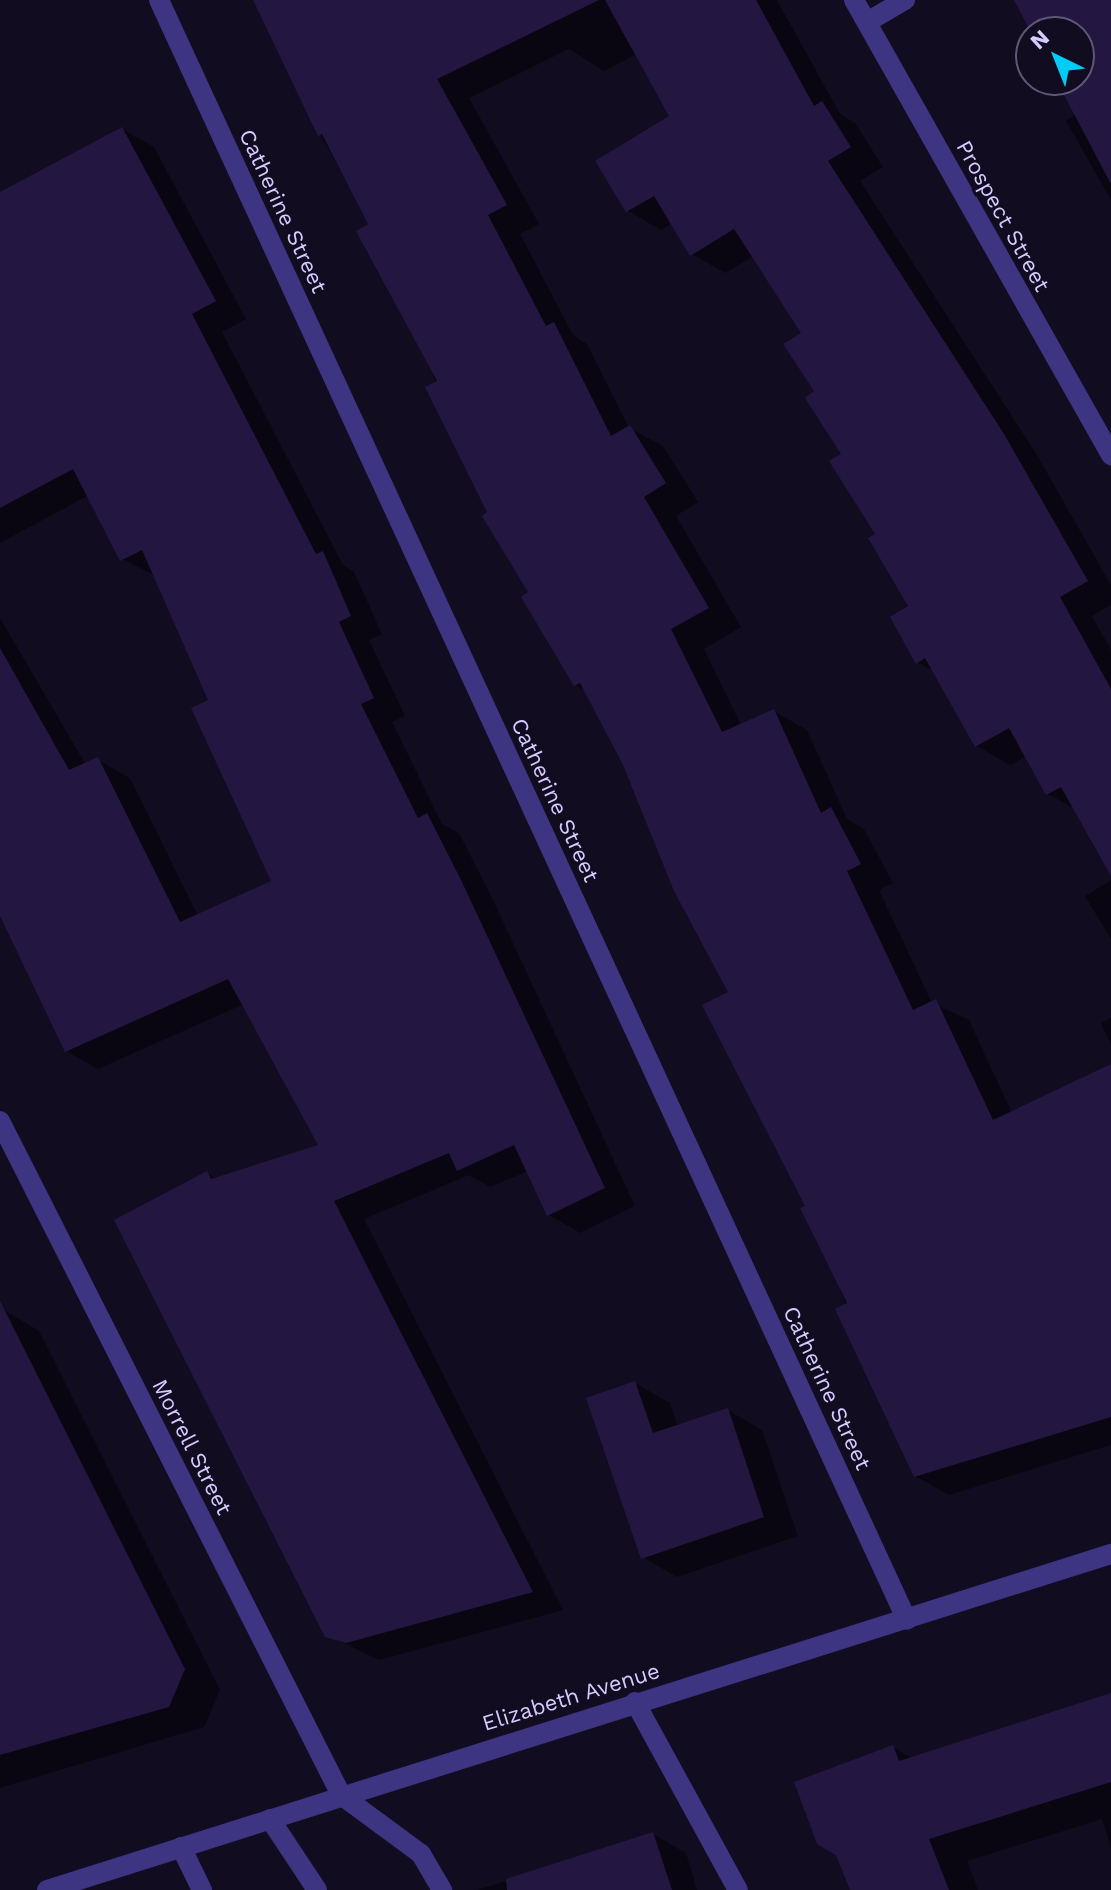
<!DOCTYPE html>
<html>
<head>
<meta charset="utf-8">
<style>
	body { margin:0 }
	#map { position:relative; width:1111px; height:1890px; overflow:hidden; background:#110c20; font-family:"Work Sans",sans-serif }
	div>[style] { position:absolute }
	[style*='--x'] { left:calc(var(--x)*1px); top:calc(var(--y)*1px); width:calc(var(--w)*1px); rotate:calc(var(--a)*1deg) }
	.shadow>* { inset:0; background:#0007 }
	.building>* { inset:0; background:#231742 }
	.minor>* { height:20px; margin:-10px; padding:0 10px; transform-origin:10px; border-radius:10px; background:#3d3482 }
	span { translate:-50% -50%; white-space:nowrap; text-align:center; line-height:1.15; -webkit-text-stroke:6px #110c20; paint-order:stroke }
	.street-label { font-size:22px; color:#d5cbff }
	.north { position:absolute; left:1015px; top:16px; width:80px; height:80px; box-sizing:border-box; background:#110c20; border:2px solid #5f5879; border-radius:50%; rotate:317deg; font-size:22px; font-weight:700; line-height:32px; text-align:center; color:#d5cbff }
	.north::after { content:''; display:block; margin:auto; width:28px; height:36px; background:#00ccf6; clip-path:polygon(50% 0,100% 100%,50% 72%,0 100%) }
</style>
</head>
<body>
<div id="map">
	<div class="shadow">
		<div style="clip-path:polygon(255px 0,777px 0,840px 114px,855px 123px,883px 167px,860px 181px,1037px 455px,1111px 585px,1111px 605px,1092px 616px,1111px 650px,1111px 872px,1077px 810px,1048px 794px,1027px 756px,1010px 765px,977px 746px,936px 672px,917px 662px,910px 607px,816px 392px,803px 334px,754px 256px,725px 273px,692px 254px,673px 223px,661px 230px,628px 211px,672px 117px,637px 54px,604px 71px,569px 49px,469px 98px,539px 224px,520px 234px,573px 335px,587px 344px,629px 428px,663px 446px,698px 502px,676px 516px,741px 627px,704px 649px,741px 725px,774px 711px,807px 730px,847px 819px,864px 829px,893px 883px,879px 890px,932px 1003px,969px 1020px,1012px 1113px,1111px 1066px,1111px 1445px,949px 1495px,915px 1476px,807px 1207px,731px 993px,625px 764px,586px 691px,575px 685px,490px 513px,371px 225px,320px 134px)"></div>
		<div style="clip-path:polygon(1016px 0,1111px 0,1111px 200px,1066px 121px,1077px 114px,1058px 80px,1079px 80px,1079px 32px,1033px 32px)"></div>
		<div style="clip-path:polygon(122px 129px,154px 147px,246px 319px,222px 332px,343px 565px,354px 572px,382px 634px,369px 640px,405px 716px,392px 722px,442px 824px,459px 833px,493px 900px,635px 1206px,580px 1233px,549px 1215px,528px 1171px,490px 1187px,469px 1175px,364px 1219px,563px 1610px,379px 1660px,327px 1635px,207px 1173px,217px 1179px,321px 1146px,244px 1004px,98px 1069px,66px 1051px,0 910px,0 618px,86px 765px,98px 760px,130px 778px,198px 916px,274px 882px,211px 701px,156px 576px,122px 559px,89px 495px,0 543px,0 194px)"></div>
		<div style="clip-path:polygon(1111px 880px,1111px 939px,1085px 896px)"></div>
		<div style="clip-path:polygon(1111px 1018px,1111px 1045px,1101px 1023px)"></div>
		<div style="clip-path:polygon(4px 1310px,39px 1331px,220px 1690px,204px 1727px,0 1788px)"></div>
		<div style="clip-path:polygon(635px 1383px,670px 1403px,678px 1427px,728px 1410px,762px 1430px,798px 1536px,677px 1577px,642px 1557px)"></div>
		<div style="clip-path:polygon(1111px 1695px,1111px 1848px,1102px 1819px,967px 1861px,978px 1890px,852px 1890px,893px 1747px,913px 1759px)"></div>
		<div style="clip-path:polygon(653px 1834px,686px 1853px,697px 1890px,477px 1890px)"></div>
	</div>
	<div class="building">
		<div style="clip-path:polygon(253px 0,599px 0,437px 79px,507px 205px,488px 215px,546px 326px,554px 322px,611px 436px,630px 425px,666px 483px,644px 497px,709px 608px,671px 629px,722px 732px,774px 709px,821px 813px,831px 807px,861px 864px,847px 871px,913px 1010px,936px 999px,993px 1120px,1111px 1064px,1111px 1417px,914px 1477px,835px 1309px,847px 1303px,800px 1208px,805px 1206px,702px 1005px,728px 992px,674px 891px,623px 765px,580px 683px,574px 686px,521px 597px,528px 592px,482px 516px,487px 512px,425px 387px,437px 381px,356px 231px,368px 224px,322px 134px,318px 136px)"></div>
		<div style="clip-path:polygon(605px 0,756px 0,814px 106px,822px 101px,851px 147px,828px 161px,1004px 434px,1088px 581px,1060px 597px,1111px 689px,1111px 876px,1061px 787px,1046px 795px,1009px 728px,975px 747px,925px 658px,916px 664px,890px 617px,908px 606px,868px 538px,875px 534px,829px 461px,841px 454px,805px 398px,814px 391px,783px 344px,801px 333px,734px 229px,690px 256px,654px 196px,626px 212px,595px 161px,669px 116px)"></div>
		<div style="clip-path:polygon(1014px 0,1111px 0,1111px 184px,1056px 80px,1079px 80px,1079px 32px,1031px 32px)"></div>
		<div style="clip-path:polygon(122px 127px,216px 301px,192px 314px,316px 554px,323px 551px,351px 616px,339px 622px,374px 698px,361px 704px,418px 818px,427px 813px,461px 880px,605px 1188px,547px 1216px,514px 1145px,457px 1171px,449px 1153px,334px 1201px,533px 1592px,346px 1643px,325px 1637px,114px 1220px,207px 1171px,211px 1179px,318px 1145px,228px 979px,65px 1052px,0 916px,0 648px,69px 770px,98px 757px,180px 922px,271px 881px,191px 708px,208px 700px,142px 550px,120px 561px,73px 469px,0 508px,0 192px)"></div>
		<div style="clip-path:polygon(0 1301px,185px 1669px,169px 1707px,0 1755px)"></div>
		<div style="clip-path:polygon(635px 1381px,653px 1433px,728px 1408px,764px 1517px,641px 1559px,586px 1398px)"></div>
		<div style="clip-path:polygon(1111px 1693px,1111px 1782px,929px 1839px,949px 1890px,850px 1890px,836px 1855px,817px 1844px,794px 1782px,893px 1745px,899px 1761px)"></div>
		<div style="clip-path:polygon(653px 1832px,672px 1890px,507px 1890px,506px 1879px)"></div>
	</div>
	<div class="minor">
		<div style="--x:159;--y:0;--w:1784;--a:65.22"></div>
		<div style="--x:854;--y:0;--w:523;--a:60.54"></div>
		<div style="--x:867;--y:22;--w:44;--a:-30.1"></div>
		<div style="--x:0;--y:1121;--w:755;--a:63.16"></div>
		<div style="--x:341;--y:1795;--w:99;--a:36.4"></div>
		<div style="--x:421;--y:1854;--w:42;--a:59.7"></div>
		<div style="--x:635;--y:1702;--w:214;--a:61.3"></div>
		<div style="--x:270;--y:1819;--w:85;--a:56.5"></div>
		<div style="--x:181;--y:1847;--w:48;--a:64"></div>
		<div style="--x:47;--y:1890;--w:1116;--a:-17.53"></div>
	</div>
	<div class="street-label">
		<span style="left:283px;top:211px;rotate:65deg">Catherine Street</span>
		<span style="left:1003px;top:216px;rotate:61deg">Prospect Street</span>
		<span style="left:555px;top:800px;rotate:65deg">Catherine Street</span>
		<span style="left:827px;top:1388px;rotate:65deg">Catherine Street</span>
		<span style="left:192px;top:1447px;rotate:63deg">Morrell Street</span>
		<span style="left:571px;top:1697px;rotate:-17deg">Elizabeth Avenue</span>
	</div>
	<div class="north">N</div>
</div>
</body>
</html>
